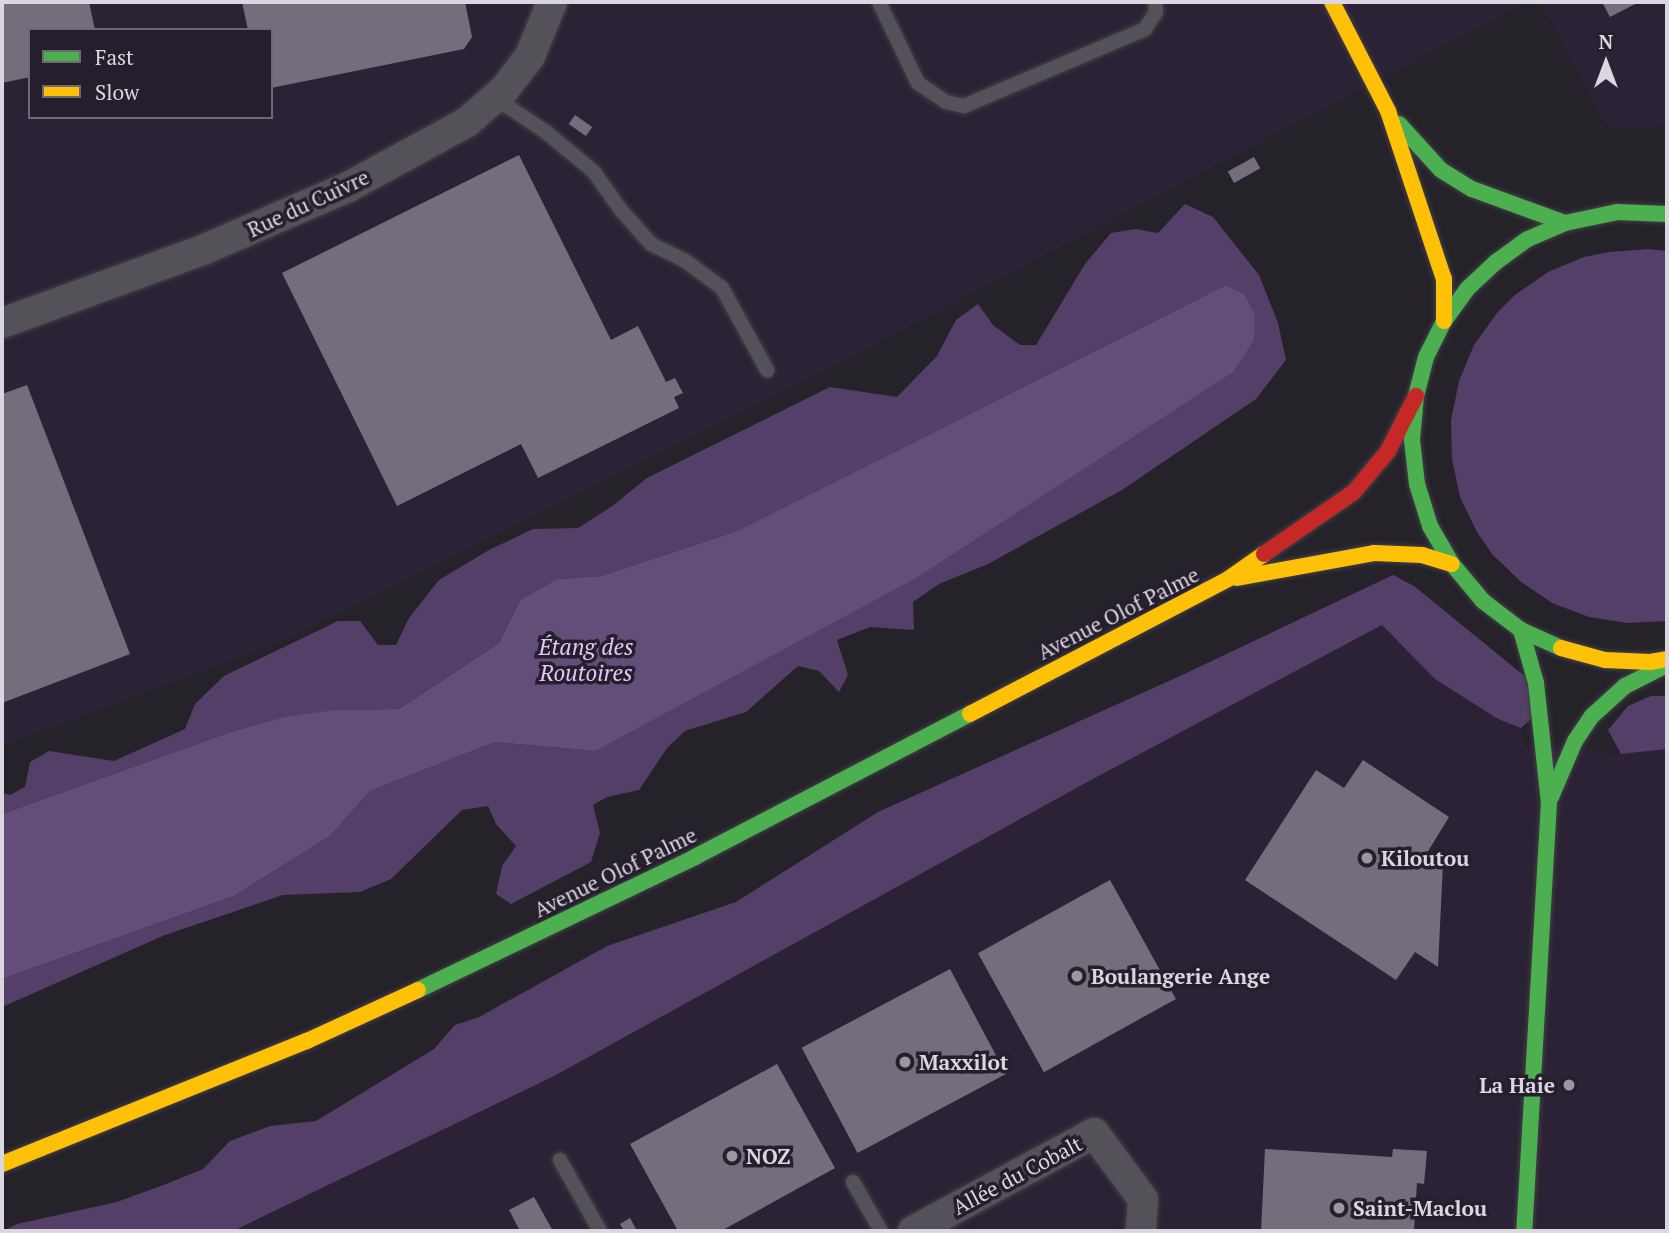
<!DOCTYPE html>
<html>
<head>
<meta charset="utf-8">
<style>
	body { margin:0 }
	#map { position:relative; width:1669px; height:1233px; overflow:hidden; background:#25222a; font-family:"PT Serif",serif }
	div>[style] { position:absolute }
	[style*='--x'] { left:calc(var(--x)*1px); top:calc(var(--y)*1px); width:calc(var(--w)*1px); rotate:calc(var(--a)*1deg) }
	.built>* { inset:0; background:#2c2235 }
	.forest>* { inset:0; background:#543f68 }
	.water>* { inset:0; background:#634d79 }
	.building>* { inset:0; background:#746e7c; transform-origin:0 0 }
	.roads { filter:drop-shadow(0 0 2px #424046) drop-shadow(0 0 2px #424046) }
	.lane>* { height:14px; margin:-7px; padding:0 7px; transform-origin:7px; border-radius:7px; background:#545158 }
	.street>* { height:30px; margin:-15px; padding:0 15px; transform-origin:15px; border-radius:15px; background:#545158 }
	.fast>* { height:16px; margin:-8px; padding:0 8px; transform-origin:8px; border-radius:8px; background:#4caf50 }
	.slow>* { height:16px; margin:-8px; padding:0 8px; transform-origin:8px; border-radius:8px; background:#ffc107 }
	.jam>* { height:16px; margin:-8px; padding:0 8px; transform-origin:8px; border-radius:8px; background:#c62828 }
	.dots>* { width:19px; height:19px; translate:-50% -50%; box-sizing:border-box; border:4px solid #251e2d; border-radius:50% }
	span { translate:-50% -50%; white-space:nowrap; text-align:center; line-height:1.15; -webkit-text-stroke:7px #251e2d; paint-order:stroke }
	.street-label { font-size:21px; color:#dbd6e0 }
	.poi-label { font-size:21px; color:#dbd6e0; font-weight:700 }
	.left { translate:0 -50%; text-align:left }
	.right { translate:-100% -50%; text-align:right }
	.water-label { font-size:23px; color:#dec8f5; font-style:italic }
	.frame { position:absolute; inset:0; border:4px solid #dbd6e0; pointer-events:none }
	.legend { position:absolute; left:28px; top:28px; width:245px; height:91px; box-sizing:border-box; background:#251e2d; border:2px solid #6e6875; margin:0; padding:9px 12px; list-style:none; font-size:21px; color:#dbd6e0 }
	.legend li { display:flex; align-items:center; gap:14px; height:35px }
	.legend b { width:35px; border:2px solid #6e6875 }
	.north { position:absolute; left:1571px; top:28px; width:70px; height:70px; -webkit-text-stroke:5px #251e2d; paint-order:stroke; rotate:0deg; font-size:19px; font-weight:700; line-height:28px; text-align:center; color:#dbd6e0 }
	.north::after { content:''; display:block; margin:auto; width:24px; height:32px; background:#dbd6e0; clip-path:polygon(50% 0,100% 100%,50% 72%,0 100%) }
</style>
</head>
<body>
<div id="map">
	<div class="built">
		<div style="clip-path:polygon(evenodd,2px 2px,1527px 2px,808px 380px,276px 644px,2px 746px,2px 2px,30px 30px,271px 30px,271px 117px,30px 117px,30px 30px)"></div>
		<div style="clip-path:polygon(1540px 2px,1667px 2px,1667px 126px,1608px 128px)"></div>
		<div style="clip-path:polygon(1382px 625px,1435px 679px,1498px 719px,1521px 728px,1525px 746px,1568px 745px,1610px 755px,1667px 749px,1667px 1231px,233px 1231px,554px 1076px,1091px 780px)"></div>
	</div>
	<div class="forest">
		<div style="clip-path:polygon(1185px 204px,1213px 217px,1259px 275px,1278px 323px,1286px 360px,1256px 399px,1122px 490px,988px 564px,939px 584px,913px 602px,914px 630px,870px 627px,837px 640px,848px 675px,839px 692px,819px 671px,798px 666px,746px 712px,685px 731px,667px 748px,639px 790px,607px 797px,593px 805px,600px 833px,591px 862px,511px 904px,496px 894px,502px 866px,516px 846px,496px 824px,488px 806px,462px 810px,391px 879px,360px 892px,283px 895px,165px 935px,2px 1007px,2px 979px,234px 896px,330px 836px,370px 791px,495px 742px,595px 751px,1244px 294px,1226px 285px,737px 531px,601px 576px,557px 579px,520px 600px,499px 643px,399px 709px,335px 710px,222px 735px,2px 814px,2px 793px,10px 795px,25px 787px,30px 762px,49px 751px,114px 761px,185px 729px,195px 704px,224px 676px,338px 621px,360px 621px,378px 645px,396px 645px,409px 618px,439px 580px,489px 550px,533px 529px,578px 528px,611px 507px,647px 478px,830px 387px,897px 397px,937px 356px,956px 320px,978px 304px,993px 325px,1020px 345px,1036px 345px,1085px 264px,1111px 233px,1136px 229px,1158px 233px)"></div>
		<div style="clip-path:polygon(1648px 249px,1667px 251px,1667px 621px,1628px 623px,1589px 617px,1552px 603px,1520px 581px,1492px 554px,1477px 532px,1460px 497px,1452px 459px,1451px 420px,1459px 381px,1474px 345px,1497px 313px,1515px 295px,1548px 272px,1584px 257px,1609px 252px)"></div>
		<div style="clip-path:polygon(1393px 575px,1414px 586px,1527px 678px,1532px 718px,1521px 728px,1498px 719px,1435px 679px,1382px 625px,1091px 780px,554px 1076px,233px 1231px,3px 1231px,17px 1224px,117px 1202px,166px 1184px,203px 1169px,230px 1141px,270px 1126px,316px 1121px,434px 1049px,455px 1025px,479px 1017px,607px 946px,736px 902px,878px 812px,1180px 676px)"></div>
		<div style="clip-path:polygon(1651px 696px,1667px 696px,1667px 749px,1621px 754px,1608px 730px,1628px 706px)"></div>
	</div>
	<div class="water">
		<div style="clip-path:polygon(1226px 285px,1244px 294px,1255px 315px,1254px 340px,1233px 372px,916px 578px,595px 751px,495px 742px,370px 791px,330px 836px,234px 896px,2px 979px,2px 814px,222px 735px,285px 717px,335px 710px,399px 709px,499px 643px,520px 600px,557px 579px,601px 576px,737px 531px)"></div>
	</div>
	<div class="building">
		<div style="clip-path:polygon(2px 2px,89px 2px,95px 30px,30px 30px,30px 77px,2px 83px)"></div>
		<div style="clip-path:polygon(242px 2px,465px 2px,472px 37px,464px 49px,271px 88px,271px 30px,248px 30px)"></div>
		<div style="clip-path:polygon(1602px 2px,1639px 2px,1610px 17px)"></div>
		<div style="left:575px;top:115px;width:21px;height:11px;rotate:35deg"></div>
		<div style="clip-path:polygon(519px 155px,611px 340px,638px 326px,666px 382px,675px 378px,683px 393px,674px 397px,679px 408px,538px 478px,521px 444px,397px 506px,282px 273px)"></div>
		<div style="left:1254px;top:157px;width:13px;height:30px;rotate:61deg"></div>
		<div style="clip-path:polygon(27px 385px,130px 654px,2px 703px,2px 394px)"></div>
		<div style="clip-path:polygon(1363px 760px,1449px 817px,1427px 853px,1443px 864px,1438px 967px,1415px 952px,1396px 980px,1245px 880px,1316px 770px,1344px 788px)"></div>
		<div style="left:1110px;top:880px;width:136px;height:151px;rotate:61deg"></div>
		<div style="left:950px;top:969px;width:119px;height:168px;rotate:62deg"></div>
		<div style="clip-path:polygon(777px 1064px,835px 1168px,721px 1231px,678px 1231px,630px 1144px)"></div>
		<div style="clip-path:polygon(1265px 1149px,1392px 1157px,1393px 1149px,1427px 1151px,1424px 1184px,1417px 1183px,1414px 1231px,1261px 1231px)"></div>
		<div style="clip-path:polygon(534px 1197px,553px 1231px,520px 1231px,509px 1210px)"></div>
		<div style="clip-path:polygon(630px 1218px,637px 1231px,624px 1231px,620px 1224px)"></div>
	</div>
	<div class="roads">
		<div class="lane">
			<div style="--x:879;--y:2;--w:90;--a:64.3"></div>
			<div style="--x:918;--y:83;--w:34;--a:34"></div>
			<div style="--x:946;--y:102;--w:18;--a:13"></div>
			<div style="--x:964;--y:106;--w:197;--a:-23"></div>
			<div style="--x:1145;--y:29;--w:20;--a:-57"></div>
			<div style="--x:1156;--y:12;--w:10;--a:-96"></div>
			<div style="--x:495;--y:98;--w:61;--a:33.7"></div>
			<div style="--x:546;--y:132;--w:62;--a:39.8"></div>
			<div style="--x:594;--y:172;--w:45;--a:54.9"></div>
			<div style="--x:620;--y:209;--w:47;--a:48.5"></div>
			<div style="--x:651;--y:244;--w:37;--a:26"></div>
			<div style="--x:684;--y:260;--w:47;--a:36.4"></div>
			<div style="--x:722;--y:288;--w:94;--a:61.2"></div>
			<div style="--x:560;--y:1160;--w:81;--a:60.6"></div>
			<div style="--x:853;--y:1182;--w:56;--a:60.3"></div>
		</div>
		<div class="street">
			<div style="--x:2;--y:323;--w:216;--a:-20"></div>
			<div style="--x:205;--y:249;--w:156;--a:-23.4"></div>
			<div style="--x:348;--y:187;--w:136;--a:-28.6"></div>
			<div style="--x:467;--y:122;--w:49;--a:-40.9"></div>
			<div style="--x:504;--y:90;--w:43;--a:-52.6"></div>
			<div style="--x:530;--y:56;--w:58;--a:-67.8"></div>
			<div style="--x:913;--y:1231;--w:206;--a:-28.4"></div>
			<div style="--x:1094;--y:1133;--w:82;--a:53.4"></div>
			<div style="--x:1143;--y:1199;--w:32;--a:94"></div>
		</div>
		<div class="fast">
			<div style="--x:1399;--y:124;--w:62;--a:47.6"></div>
			<div style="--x:1441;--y:170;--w:36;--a:32"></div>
			<div style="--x:1472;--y:189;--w:99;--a:20.1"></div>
			<div style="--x:1521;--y:630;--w:55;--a:74.2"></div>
			<div style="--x:1536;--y:683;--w:120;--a:83.8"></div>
			<div style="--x:1549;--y:802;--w:430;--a:93.3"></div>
			<div style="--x:1561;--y:648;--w:44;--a:-155.8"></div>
			<div style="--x:1521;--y:630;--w:48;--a:-142.7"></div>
			<div style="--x:1483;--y:601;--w:48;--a:-130"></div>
			<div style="--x:1452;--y:564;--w:44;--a:-120.1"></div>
			<div style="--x:1430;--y:526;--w:44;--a:-107.2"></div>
			<div style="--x:1417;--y:484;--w:44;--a:-96.5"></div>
			<div style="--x:1412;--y:440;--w:44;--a:-84.8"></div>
			<div style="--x:1416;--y:396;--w:40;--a:-75.6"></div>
			<div style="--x:1426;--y:357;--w:40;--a:-63.4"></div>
			<div style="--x:1444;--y:321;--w:39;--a:-54"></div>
			<div style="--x:1467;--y:289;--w:40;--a:-43"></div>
			<div style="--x:1496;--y:262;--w:39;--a:-36"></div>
			<div style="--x:1528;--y:239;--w:40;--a:-23.4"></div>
			<div style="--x:1565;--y:223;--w:53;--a:-11.9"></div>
			<div style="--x:1617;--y:212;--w:50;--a:2.3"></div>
			<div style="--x:1551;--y:797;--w:61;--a:-66.8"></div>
			<div style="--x:1575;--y:741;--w:30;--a:-56"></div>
			<div style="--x:1592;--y:716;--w:45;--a:-42.3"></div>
			<div style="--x:1625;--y:686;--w:47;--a:-26.6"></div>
			<div style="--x:418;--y:990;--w:307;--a:-25.6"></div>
			<div style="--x:695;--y:857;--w:310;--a:-27.5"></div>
		</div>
		<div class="slow">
			<div style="--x:1332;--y:2;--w:123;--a:62.8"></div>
			<div style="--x:1388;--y:111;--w:177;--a:71.6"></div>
			<div style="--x:1444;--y:279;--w:42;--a:90"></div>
			<div style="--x:1237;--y:578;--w:139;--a:-10.3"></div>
			<div style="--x:1374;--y:553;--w:48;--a:2.4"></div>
			<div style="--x:1422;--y:555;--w:31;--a:17"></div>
			<div style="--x:1561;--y:648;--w:46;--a:15.3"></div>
			<div style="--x:1605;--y:660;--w:45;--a:2.5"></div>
			<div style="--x:1650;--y:662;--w:17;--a:-10"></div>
			<div style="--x:970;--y:714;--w:291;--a:-27.6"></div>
			<div style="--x:1228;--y:579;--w:44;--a:-34.8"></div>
			<div style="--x:2;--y:1164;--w:329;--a:-22"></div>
			<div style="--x:307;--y:1041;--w:122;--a:-24.7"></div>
		</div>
		<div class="jam">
			<div style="--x:1264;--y:554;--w:109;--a:-34.6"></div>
			<div style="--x:1354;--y:492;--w:53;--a:-50.3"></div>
			<div style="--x:1388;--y:451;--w:62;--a:-63"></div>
		</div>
	</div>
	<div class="dots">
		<div style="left:1367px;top:858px;background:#9b97a0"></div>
		<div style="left:1077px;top:976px;background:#9b97a0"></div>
		<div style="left:905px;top:1062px;background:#9b97a0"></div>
		<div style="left:1569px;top:1085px;background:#9b97a0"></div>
		<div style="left:732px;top:1156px;background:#9b97a0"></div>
		<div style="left:1339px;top:1208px;background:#9b97a0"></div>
	</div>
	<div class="street-label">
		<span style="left:308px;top:203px;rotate:-25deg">Rue du Cuivre</span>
		<span style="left:1118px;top:613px;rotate:-27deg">Avenue Olof Palme</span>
		<span style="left:615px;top:872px;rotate:-26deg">Avenue Olof Palme</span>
		<span style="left:1017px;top:1175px;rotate:-28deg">Allée du Cobalt</span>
	</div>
	<div class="poi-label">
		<span class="left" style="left:1381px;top:858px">Kiloutou</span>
		<span class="left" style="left:1091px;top:976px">Boulangerie Ange</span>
		<span class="left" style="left:919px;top:1062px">Maxxilot</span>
		<span class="right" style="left:1555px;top:1085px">La Haie</span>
		<span class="left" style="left:746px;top:1156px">NOZ</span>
		<span class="left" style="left:1353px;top:1208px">Saint-Maclou</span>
	</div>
	<div class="water-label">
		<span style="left:586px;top:660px">Étang des<br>Routoires</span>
	</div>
	<div class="frame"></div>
	<ul class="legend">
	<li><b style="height:9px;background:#4caf50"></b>Fast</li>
	<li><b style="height:9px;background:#ffc107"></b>Slow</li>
	</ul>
	<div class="north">N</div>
</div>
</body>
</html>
